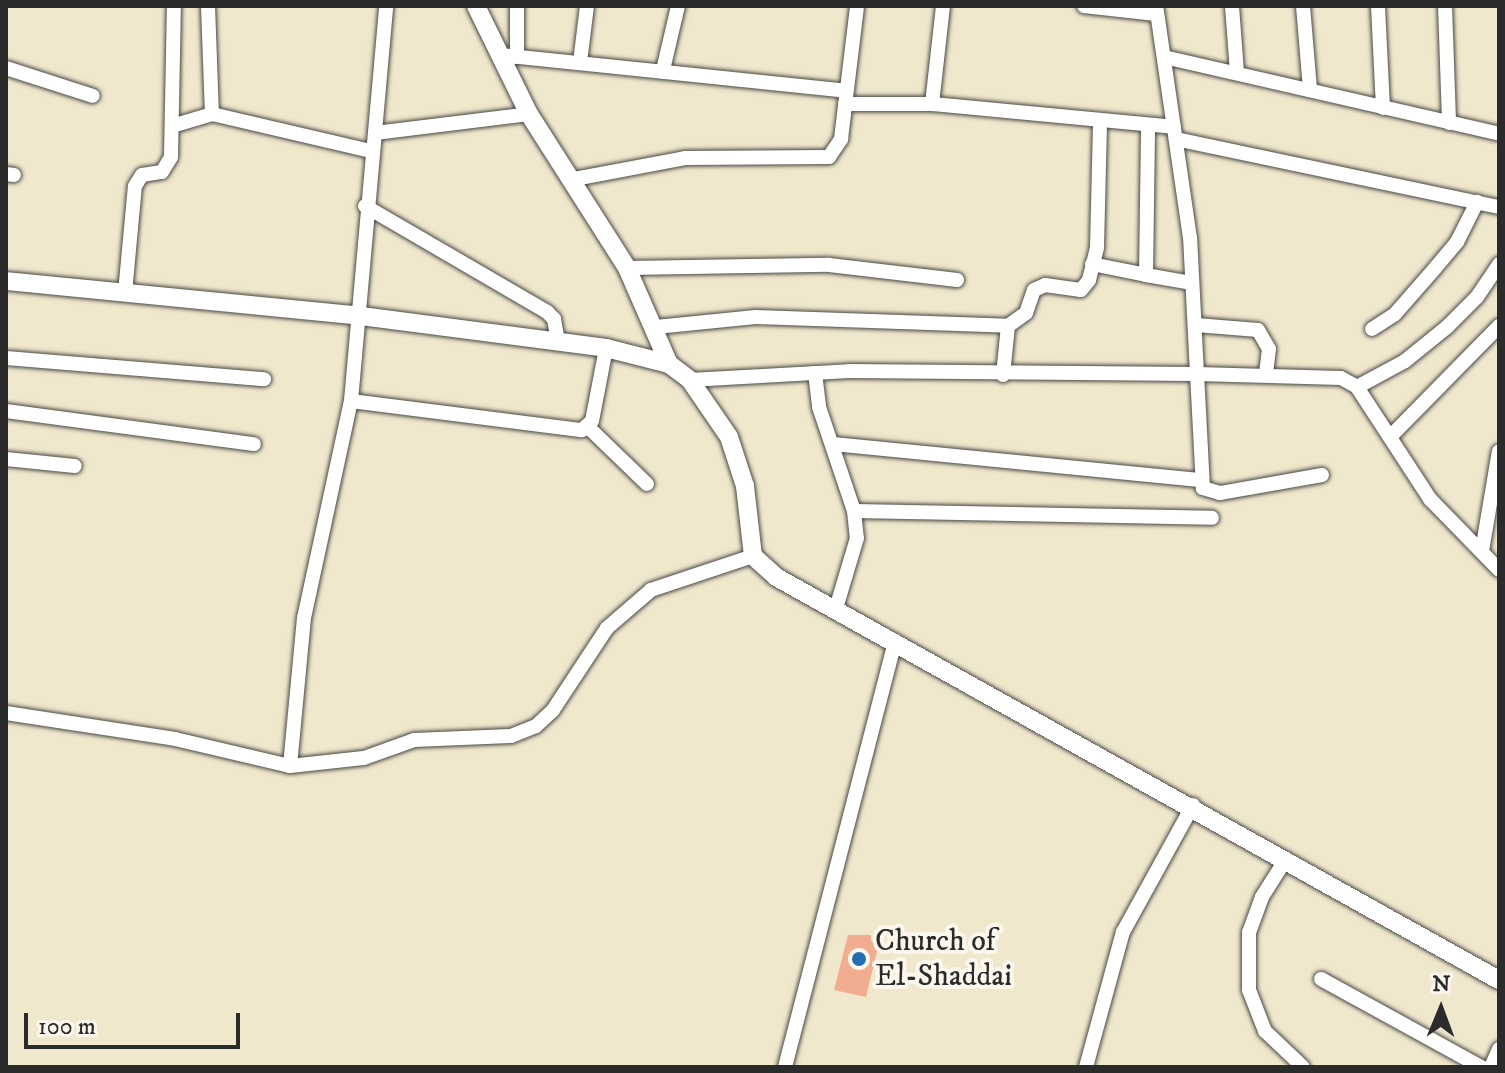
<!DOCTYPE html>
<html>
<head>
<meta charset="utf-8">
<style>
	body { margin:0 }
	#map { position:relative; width:1505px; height:1073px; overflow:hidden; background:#f0e8cd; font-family:"IM FELL DW Pica",serif }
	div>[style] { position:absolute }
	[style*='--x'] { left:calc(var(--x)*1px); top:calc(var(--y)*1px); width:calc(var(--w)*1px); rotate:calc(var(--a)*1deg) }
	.building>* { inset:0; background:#f1ad8f }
	.roads { filter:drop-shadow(0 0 2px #494743) drop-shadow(0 0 2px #494743) }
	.minor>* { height:14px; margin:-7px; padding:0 7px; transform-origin:7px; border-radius:7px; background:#fff }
	.tertiary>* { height:18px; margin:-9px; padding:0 9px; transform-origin:9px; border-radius:9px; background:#fff }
	.dots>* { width:22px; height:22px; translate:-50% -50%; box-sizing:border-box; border:4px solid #fbf7ec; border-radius:50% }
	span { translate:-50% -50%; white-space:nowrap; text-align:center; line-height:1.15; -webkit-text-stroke:8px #fbf7ec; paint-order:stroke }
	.poi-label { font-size:30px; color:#2b2b2b }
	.left { translate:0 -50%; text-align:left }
	.frame { position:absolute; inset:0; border:8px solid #2b2b2b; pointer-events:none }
	.north { position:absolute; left:1401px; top:969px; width:80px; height:80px; -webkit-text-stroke:6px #fbf7ec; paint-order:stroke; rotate:1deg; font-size:22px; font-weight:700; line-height:32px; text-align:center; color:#2b2b2b }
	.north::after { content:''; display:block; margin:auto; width:28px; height:36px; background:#2b2b2b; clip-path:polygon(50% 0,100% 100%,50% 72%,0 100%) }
	.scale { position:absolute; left:24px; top:1013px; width:216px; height:36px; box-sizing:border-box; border:4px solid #2b2b2b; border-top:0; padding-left:10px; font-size:24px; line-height:28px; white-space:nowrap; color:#2b2b2b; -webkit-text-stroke:6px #fbf7ec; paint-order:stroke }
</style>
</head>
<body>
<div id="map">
	<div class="building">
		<div style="clip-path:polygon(848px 935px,871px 935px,871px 941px,879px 943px,866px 997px,834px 990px)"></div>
	</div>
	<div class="roads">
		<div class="minor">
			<div style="--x:208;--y:6;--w:108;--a:87.9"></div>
			<div style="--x:212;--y:114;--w:163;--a:13.1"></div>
			<div style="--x:517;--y:6;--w:51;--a:90"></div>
			<div style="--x:1084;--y:6;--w:72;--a:6.3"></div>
			<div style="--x:1232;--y:6;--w:67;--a:85.7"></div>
			<div style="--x:1303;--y:6;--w:84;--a:85.2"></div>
			<div style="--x:1378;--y:6;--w:102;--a:87.2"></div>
			<div style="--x:1445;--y:6;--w:117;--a:88"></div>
			<div style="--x:500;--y:55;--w:348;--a:5.9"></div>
			<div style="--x:1164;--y:57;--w:344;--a:12.9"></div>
			<div style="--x:580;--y:62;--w:56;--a:-82.9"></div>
			<div style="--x:6;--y:68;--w:91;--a:17.8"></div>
			<div style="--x:663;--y:70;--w:66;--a:-76.8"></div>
			<div style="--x:845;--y:104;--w:87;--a:0"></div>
			<div style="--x:932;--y:104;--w:243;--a:5.4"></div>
			<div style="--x:932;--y:104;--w:99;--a:-83.6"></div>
			<div style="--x:172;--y:126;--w:42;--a:-16.7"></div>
			<div style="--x:375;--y:133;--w:155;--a:-7"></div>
			<div style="--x:1176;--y:139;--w:330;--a:11.9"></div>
			<div style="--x:6;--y:174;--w:8;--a:7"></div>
			<div style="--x:569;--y:180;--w:118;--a:-10.7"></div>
			<div style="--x:685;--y:158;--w:144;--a:-0.4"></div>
			<div style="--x:829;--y:157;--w:22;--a:-56"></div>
			<div style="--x:841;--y:139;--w:134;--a:-83.1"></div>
			<div style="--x:365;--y:206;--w:211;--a:30.2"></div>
			<div style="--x:547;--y:312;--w:10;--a:45"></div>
			<div style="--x:554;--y:319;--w:22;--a:80"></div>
			<div style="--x:1092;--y:264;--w:55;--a:11.5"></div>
			<div style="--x:1146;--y:275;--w:150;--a:-89.2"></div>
			<div style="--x:627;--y:268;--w:202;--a:-0.9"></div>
			<div style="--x:829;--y:265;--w:129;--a:6.7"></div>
			<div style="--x:1146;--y:275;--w:47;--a:9.9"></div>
			<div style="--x:125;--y:293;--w:107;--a:-84.7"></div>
			<div style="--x:135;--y:186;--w:13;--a:-58"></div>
			<div style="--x:142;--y:175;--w:20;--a:-9"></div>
			<div style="--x:162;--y:172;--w:17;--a:-59"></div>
			<div style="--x:171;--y:157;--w:151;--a:-88.9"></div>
			<div style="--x:1196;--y:325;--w:62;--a:4.6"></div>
			<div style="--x:1258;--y:330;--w:22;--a:60"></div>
			<div style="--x:1269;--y:349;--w:26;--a:97"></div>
			<div style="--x:656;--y:327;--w:100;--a:-5.7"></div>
			<div style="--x:756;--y:317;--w:252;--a:2"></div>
			<div style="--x:1372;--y:329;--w:27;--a:-33"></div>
			<div style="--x:1395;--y:314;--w:62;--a:-48.9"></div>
			<div style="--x:1436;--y:267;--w:33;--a:-50"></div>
			<div style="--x:1457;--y:242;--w:45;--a:-63.4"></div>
			<div style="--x:6;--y:358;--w:259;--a:4.7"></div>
			<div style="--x:815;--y:373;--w:34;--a:83"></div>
			<div style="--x:819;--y:407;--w:110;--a:71.4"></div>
			<div style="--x:854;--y:511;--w:27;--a:84"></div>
			<div style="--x:857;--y:538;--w:77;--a:106.6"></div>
			<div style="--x:1003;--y:375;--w:49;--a:-84.2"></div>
			<div style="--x:1008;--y:326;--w:22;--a:-36"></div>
			<div style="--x:1026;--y:313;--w:24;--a:-71"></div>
			<div style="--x:1034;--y:290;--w:12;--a:-24"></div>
			<div style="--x:1045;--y:285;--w:36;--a:8"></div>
			<div style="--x:1081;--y:290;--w:13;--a:-51"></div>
			<div style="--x:1089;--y:280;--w:34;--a:-76"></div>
			<div style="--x:1097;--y:247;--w:126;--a:-88.6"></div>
			<div style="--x:690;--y:380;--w:159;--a:-3.2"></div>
			<div style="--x:849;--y:371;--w:348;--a:0.5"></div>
			<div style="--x:1197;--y:374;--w:136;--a:-92.9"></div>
			<div style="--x:1190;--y:238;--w:234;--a:-98.3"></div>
			<div style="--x:1357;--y:387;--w:55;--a:-28.4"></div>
			<div style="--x:1405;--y:361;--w:54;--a:-39"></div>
			<div style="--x:1447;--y:327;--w:42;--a:-45"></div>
			<div style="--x:1477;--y:297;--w:40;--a:-56"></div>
			<div style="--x:351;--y:401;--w:233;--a:7.2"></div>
			<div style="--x:582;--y:430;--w:13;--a:-42"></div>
			<div style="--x:592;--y:421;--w:74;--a:-79.1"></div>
			<div style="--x:6;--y:411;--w:250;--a:7.6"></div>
			<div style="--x:588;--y:427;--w:82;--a:44"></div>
			<div style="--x:1390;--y:437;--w:156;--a:-45.5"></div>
			<div style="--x:833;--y:444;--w:368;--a:5.6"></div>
			<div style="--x:6;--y:459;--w:69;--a:5.8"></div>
			<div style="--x:1322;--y:475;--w:104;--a:170"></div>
			<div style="--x:1220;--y:493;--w:18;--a:-164"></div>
			<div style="--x:1203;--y:488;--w:114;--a:-93"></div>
			<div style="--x:1197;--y:374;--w:144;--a:1.6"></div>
			<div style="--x:1341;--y:378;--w:18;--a:29"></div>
			<div style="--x:1357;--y:387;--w:134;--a:56.9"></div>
			<div style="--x:1430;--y:499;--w:99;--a:45.8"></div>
			<div style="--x:854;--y:511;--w:358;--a:1.1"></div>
			<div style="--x:1482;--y:551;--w:101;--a:-80.4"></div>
			<div style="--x:6;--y:713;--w:171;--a:8.7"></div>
			<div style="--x:175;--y:739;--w:118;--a:13.2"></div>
			<div style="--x:290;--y:766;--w:74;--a:-6.2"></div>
			<div style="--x:364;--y:758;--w:53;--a:-19.8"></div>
			<div style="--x:414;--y:740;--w:97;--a:-2.4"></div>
			<div style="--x:511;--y:736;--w:27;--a:-22"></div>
			<div style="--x:536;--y:726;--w:23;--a:-43"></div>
			<div style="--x:553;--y:710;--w:98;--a:-56.6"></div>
			<div style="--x:607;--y:628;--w:58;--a:-40.8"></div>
			<div style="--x:651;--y:590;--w:108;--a:-18.4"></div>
			<div style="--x:290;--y:766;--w:149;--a:-84.6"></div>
			<div style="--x:304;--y:618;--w:222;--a:-77.8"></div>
			<div style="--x:351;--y:401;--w:397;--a:-84.9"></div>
			<div style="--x:1286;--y:859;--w:45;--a:122.3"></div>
			<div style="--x:1262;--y:897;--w:37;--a:110"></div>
			<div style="--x:1249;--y:932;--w:58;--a:90"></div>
			<div style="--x:1249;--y:990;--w:44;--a:68.7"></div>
			<div style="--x:1265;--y:1031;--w:52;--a:43.5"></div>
			<div style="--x:1321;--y:979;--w:183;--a:28.8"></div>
			<div style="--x:785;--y:1067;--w:440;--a:-75.5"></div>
			<div style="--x:1086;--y:1067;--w:140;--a:-74.7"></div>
			<div style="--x:1123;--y:932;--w:145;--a:-61.1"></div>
			<div style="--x:1491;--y:1067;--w:20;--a:-66"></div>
		</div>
		<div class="tertiary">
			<div style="--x:476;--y:6;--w:120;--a:63.9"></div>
			<div style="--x:529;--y:114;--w:183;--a:57.5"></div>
			<div style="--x:627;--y:268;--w:105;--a:66.4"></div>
			<div style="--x:6;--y:281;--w:357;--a:5.6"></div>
			<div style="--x:361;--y:316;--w:247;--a:7.4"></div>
			<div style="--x:606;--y:348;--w:65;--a:14.3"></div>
			<div style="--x:669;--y:364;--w:26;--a:37"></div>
			<div style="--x:690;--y:380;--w:69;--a:55.6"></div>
			<div style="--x:729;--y:437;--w:52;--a:71.9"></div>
			<div style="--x:745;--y:486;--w:70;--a:83.5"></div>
			<div style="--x:753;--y:556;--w:31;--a:42"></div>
			<div style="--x:776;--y:577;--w:828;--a:29.14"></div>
		</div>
	</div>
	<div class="dots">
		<div style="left:859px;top:959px;background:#1f6fb2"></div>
	</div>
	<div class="poi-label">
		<span class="left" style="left:875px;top:959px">Church of<br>El-Shaddai</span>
	</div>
	<div class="frame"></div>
	<div class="north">N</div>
	<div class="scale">100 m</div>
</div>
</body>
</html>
